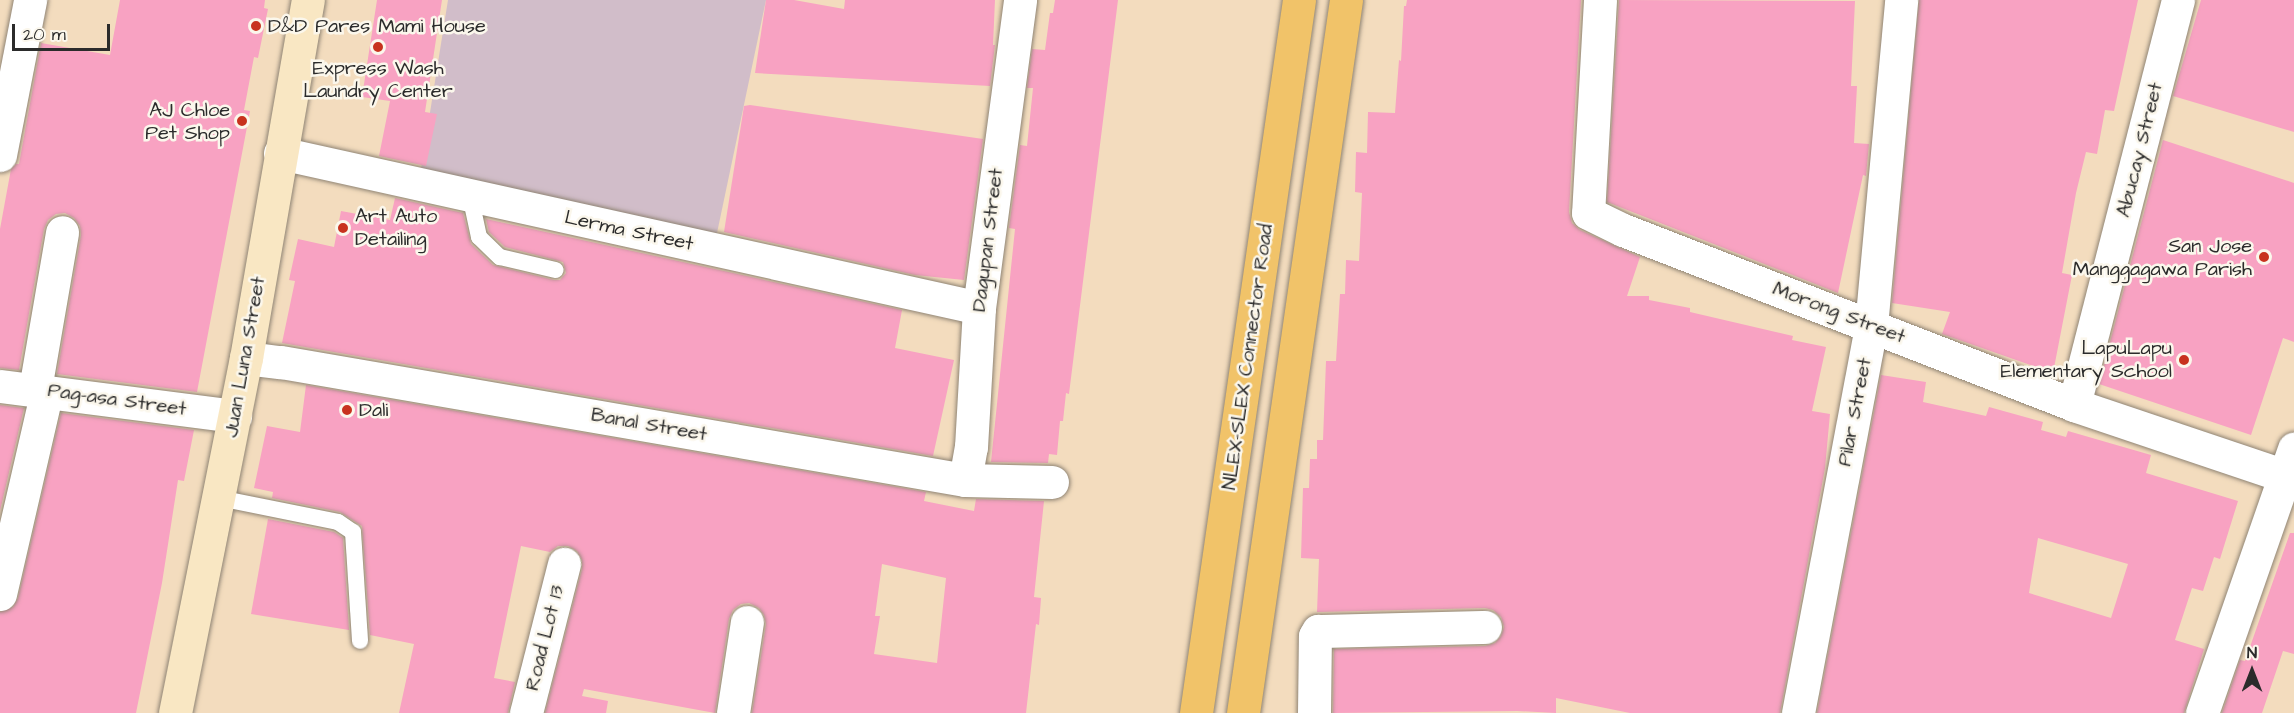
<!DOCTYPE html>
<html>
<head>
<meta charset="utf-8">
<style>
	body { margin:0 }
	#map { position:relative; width:2294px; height:713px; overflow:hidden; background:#f3dcbe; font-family:"Architects Daughter",sans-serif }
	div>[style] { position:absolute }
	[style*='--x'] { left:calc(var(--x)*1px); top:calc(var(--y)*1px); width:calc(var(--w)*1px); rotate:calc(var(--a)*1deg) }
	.industrial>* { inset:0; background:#d1bdc9 }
	.building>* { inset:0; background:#f8a2c2 }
	.roads { filter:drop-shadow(0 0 2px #8f8474) drop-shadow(0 0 2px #8f8474) }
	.lane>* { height:16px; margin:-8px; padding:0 8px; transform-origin:8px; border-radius:8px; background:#fff }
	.street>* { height:33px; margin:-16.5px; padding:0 16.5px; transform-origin:16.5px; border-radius:16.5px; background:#fff }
	.secondary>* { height:33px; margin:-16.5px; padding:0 16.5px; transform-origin:16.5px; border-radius:16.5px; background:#f9e7c3 }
	.highway>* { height:33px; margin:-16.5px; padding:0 16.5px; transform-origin:16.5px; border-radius:16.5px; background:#f1c369 }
	.dots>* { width:16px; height:16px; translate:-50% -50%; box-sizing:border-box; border:3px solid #fbf7ec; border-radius:50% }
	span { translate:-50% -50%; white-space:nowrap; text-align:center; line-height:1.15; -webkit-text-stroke:5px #fbf7ec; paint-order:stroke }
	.poi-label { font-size:20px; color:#2b2b2b }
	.left { translate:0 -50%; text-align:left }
	.right { translate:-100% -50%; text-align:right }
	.street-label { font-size:20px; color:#2b2b2b }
	.north { position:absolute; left:2222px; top:641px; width:60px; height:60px; -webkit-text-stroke:4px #fbf7ec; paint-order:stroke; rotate:0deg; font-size:16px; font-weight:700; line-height:24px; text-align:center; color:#2b2b2b }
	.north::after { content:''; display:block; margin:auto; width:21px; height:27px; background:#2b2b2b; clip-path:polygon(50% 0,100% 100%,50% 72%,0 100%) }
	.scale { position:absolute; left:12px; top:24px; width:98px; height:27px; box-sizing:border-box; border:3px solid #2b2b2b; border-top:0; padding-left:8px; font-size:18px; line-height:21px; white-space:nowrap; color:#2b2b2b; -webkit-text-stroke:4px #fbf7ec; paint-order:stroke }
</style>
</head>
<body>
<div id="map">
	<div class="industrial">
		<div style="clip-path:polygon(448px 0,766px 0,717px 233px,420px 175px)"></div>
	</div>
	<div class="building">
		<div style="clip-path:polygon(120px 0,265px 0,264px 8px,268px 9px,258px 58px,254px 57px,244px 110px,250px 111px,197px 392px,57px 374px,81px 235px,80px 226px,74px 218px,65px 213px,56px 214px,48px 220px,44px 229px,19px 370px,0 368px,0 229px,11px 169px,16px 164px,19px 164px,41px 43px,110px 55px)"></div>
		<div style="clip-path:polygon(377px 0,442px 0,425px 112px,437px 114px,426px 166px,379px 156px,390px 101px,362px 97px)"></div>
		<div style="clip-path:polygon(766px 0,794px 0,844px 9px,845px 0,995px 0,993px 45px,995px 45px,990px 86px,755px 73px)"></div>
		<div style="clip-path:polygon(1055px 0,1118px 0,1069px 394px,1066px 393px,1063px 421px,1060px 421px,1057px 455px,1049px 454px,1048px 463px,991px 462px,1015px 229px,1009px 228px,1020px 145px,1027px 146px,1033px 88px,1027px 88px,1032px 49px,1045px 50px,1050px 13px,1053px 13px)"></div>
		<div style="clip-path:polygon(1407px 0,1581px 0,1569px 212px,1572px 223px,1580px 230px,1640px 257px,1627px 296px,1649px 296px,1649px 300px,1690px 308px,1690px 312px,1793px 336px,1792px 340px,1826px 347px,1812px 411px,1830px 414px,1825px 468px,1780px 713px,1630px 713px,1556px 698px,1556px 713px,1517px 711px,1333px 713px,1334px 649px,1485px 646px,1495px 643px,1501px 636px,1504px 627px,1501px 617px,1493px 610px,1485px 608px,1317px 612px,1319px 559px,1301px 558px,1303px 488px,1309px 488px,1310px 459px,1317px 459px,1317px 440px,1323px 440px,1326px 361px,1336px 361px,1340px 294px,1345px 294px,1346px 260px,1359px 261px,1362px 193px,1355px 192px,1356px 152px,1367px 153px,1368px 112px,1395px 113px,1399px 60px,1401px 61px,1404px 6px,1406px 6px)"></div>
		<div style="clip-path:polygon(1619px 0,1855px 1px,1851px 86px,1857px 86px,1854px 143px,1869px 144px,1866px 176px,1863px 175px,1838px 293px,1607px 202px)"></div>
		<div style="clip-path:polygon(1919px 0,2138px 0,2114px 111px,2105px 110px,2097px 154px,2086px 152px,2076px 193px,2062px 273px,2072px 275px,2053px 373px,1942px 334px,1950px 312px,1892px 303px)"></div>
		<div style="clip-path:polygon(2201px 0,2294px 0,2294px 132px,2173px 96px)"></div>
		<div style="clip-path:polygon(750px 105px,983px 139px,964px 280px,915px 275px,724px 232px,744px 106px)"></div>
		<div style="clip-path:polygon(2163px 140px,2294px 183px,2294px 342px,2283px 338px,2251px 435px,2099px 384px)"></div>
		<div style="clip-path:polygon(395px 198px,463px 213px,471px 244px,493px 265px,554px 280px,560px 280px,566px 273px,563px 262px,505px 247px,489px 232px,486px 219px,902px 310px,895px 348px,954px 360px,933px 456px,282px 343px,295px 281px,289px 280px,298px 239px,334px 247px,341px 211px,390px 220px)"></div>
		<div style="clip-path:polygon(evenodd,1881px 375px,1926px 382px,1923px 402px,1986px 416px,1989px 407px,2043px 422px,2041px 430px,2066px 437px,2068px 431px,2151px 455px,2146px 473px,2238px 501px,2220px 559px,2214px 557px,2203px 591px,2192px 588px,2175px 640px,2204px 649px,2184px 713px,1817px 713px,1881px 375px,2038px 538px,2128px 564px,2111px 618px,2029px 593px,2038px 538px)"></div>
		<div style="clip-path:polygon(evenodd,306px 385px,926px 492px,924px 501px,974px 511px,976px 499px,1044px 501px,1034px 597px,1041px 598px,1039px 625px,1036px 624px,1026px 713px,752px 713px,766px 624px,764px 615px,759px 608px,749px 603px,741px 604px,733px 610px,729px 619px,715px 713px,584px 689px,582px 696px,608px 701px,606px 713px,545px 713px,582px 569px,582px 560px,577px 551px,568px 546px,558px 546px,550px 552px,521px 546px,494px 678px,515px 682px,508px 713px,399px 713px,414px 644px,370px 635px,362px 526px,340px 512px,272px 498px,273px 492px,254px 488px,267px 426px,300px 432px,306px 385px,882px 564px,946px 578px,937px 663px,874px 654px,880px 616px,875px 616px,882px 564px)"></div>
		<div style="clip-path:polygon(0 405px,24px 408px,0 511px)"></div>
		<div style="clip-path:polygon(61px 413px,194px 430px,184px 481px,178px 480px,162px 583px,136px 713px,0 713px,0 612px,13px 607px,18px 598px)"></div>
		<div style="clip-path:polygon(268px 519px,334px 532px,343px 538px,349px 630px,251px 614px)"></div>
		<div style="clip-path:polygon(2290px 533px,2294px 533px,2294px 654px,2283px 651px,2262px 713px,2222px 713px,2240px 660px,2245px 661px)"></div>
	</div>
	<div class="roads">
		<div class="lane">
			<div style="--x:470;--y:195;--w:43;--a:77.9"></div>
			<div style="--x:479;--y:237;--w:29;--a:44"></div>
			<div style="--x:500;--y:257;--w:57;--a:13.1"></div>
			<div style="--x:219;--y:498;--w:121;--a:11.4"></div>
			<div style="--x:338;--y:522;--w:18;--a:34"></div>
			<div style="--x:353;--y:532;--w:109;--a:86.3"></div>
		</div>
		<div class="street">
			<div style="--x:1600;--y:0;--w:213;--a:93.2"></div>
			<div style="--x:1588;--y:213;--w:39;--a:26"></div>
			<div style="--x:1623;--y:230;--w:484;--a:21.2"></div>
			<div style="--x:2074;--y:405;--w:232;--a:18.6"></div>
			<div style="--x:280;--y:153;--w:716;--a:12.5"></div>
			<div style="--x:0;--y:155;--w:158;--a:-79"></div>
			<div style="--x:246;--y:358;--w:35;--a:7"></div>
			<div style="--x:281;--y:362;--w:694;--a:9.79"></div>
			<div style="--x:965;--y:480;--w:87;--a:1.3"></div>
			<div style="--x:0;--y:386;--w:237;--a:7.3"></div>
			<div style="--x:35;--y:389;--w:159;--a:-80.2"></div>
			<div style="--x:2074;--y:405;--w:418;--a:-75.6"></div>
			<div style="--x:965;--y:480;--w:34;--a:-80"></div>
			<div style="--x:971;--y:447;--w:139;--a:-86.7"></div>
			<div style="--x:979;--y:308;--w:311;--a:-82.4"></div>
			<div style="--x:0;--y:594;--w:208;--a:-77"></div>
			<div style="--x:526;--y:713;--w:154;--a:-75.7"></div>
			<div style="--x:733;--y:713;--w:92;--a:-81.3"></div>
			<div style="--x:1314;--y:713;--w:77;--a:-89.3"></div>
			<div style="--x:1315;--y:636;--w:6;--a:-59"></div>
			<div style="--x:1318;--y:631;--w:167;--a:-1.4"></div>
			<div style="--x:1798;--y:713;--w:394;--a:-79.3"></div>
			<div style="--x:1871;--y:326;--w:327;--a:-84.7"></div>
			<div style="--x:2202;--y:713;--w:280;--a:-70.8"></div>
		</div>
		<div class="secondary">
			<div style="--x:175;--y:713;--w:362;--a:-78.7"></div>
			<div style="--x:246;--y:358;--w:363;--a:-80.2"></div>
		</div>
		<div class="highway">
			<div style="--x:1196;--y:713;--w:720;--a:-81.78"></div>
			<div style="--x:1243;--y:713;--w:720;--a:-81.78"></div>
		</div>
	</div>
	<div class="dots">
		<div style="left:256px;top:26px;background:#c8321e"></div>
		<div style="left:378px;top:47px;background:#c8321e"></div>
		<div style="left:242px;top:121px;background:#c8321e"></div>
		<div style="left:343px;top:228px;background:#c8321e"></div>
		<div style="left:2264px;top:257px;background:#c8321e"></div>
		<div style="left:2184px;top:360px;background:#c8321e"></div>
		<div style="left:347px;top:410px;background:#c8321e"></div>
	</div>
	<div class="poi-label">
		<span class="left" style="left:268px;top:26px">D&amp;D Pares Mami House</span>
		<span style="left:378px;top:80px">Express Wash<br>Laundry Center</span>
		<span class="right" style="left:230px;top:122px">AJ Chloe<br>Pet Shop</span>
		<span class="left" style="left:355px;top:228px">Art Auto<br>Detailing</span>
		<span class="right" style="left:2252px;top:258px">San Jose<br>Manggagawa Parish</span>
		<span class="right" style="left:2172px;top:360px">LapuLapu<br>Elementary School</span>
		<span class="left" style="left:359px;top:410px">Dali</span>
	</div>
	<div class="street-label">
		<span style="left:2140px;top:150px;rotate:-76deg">Abucay Street</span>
		<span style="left:629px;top:231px;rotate:12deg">Lerma Street</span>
		<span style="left:988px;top:240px;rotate:-83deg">Dagupan Street</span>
		<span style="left:1839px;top:313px;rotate:21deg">Morong Street</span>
		<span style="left:245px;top:357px;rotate:-80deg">Juan Luna Street</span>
		<span style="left:1248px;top:357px;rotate:-82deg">NLEX-SLEX Connector Road</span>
		<span style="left:117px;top:400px;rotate:8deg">Pag-asa Street</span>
		<span style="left:1855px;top:412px;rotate:-79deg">Pilar Street</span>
		<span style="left:649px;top:425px;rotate:10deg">Banal Street</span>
		<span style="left:545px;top:638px;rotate:-76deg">Road Lot 13</span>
	</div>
	<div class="north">N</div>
	<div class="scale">20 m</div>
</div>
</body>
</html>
